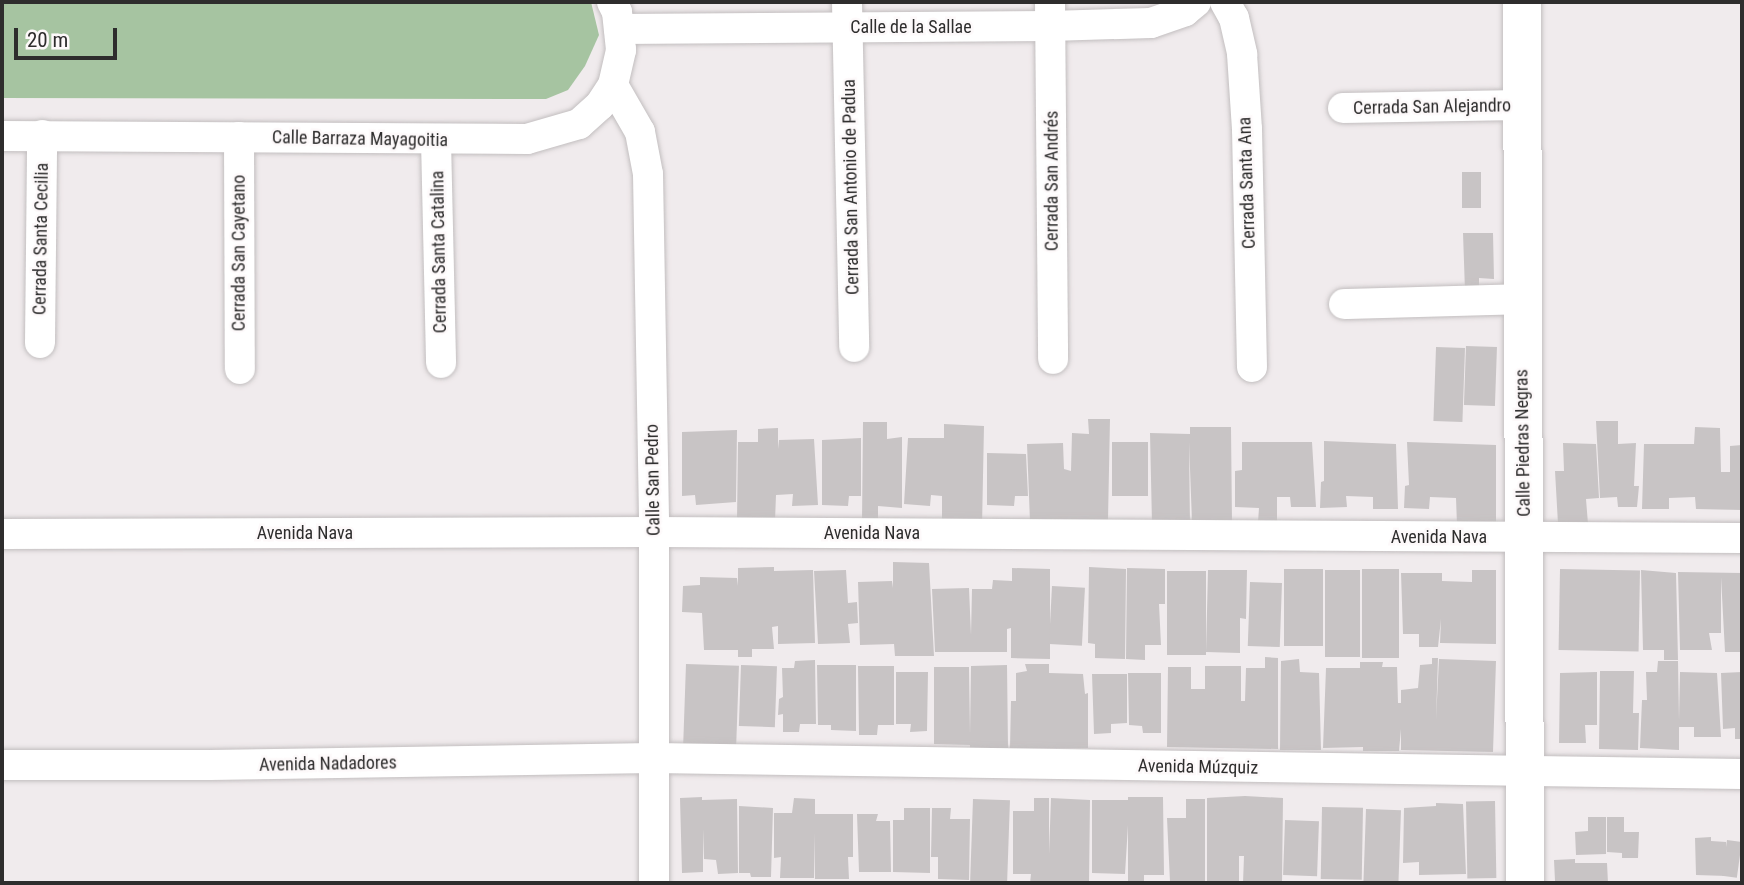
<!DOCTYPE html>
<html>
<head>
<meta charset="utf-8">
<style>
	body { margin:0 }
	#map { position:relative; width:1744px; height:885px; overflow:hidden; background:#f0ebed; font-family:"Roboto Condensed",sans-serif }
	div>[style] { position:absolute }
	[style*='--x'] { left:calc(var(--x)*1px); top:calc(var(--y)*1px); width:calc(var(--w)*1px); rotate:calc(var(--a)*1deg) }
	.green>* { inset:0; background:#a6c4a1 }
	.building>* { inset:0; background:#c8c4c5; transform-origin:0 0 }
	.roads { filter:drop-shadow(0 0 2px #c2bebf) drop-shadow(0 0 2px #c2bebf) }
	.street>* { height:30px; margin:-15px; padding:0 15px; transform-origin:15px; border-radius:15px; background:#fff }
	.secondary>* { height:38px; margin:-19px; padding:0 19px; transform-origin:19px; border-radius:19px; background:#fff }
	span { translate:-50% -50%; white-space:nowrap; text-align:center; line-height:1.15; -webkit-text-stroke:5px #fdf9fa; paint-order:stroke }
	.street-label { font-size:18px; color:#2e2d2d }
	.frame { position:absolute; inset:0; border:4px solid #2e2d2d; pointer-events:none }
	.scale { position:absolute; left:14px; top:28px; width:103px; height:32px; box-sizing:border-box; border:4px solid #2e2d2d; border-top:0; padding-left:9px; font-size:21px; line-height:24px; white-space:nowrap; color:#2e2d2d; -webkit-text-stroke:5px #fdf9fa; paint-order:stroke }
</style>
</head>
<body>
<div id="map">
	<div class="green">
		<div style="clip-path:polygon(2px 2px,591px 2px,599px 35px,585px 66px,568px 90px,546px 99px,2px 98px)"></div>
	</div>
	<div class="building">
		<div style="left:1462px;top:172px;width:19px;height:36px"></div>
		<div style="clip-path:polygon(1463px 233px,1493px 233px,1494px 279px,1479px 278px,1479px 291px,1465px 291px)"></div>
		<div style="left:1466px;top:346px;width:31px;height:59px;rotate:2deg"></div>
		<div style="left:1465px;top:348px;width:74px;height:29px;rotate:92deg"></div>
		<div style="clip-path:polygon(1088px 419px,1110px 419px,1108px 520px,1030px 522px,1027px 444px,1063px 443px,1064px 469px,1071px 471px,1072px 433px,1089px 434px)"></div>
		<div style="clip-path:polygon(1596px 421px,1618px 421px,1618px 444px,1636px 443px,1634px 486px,1639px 486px,1637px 507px,1618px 507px,1617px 497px,1600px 498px)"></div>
		<div style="clip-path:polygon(863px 422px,887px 422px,887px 439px,902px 437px,902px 508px,878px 506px,878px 521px,862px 521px)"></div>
		<div style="clip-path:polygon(944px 424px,984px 426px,982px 527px,942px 526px,942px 496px,931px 495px,930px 506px,904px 504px,908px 438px,944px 438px)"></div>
		<div style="clip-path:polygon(1190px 427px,1231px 427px,1232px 522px,1192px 522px,1189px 442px,1190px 525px,1152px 524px,1150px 433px,1190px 434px)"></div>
		<div style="clip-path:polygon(1695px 427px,1720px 428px,1721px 472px,1730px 472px,1730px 446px,1742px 445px,1742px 510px,1696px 509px,1695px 497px,1669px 498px,1669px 509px,1642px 509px,1644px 444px,1694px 444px)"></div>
		<div style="clip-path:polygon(778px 428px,778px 449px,779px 440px,814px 439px,818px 505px,792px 506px,793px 494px,776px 495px,775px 521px,737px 521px,738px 442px,758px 442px,758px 429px)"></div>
		<div style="clip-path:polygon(737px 430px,736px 502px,696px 505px,695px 495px,682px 496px,682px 432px)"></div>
		<div style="clip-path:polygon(861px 438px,861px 496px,849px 496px,848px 506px,822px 505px,822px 440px)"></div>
		<div style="clip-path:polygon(1324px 441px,1396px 444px,1398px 509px,1373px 509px,1373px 497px,1346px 496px,1347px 507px,1320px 508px,1321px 482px,1324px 481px)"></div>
		<div style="left:1112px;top:442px;width:36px;height:54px"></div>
		<div style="clip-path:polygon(1242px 442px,1312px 442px,1316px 507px,1291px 507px,1290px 497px,1277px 497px,1277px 523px,1258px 522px,1259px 508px,1235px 507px,1235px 471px,1242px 470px)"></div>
		<div style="clip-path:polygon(1407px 442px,1496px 445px,1496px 524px,1457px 525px,1456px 498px,1430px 497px,1429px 509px,1404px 508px,1405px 486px,1409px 485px)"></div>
		<div style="clip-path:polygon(1563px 443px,1596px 444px,1599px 498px,1586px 499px,1588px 524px,1558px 524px,1555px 471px,1564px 471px)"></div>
		<div style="clip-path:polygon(987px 453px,1026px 454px,1028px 496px,1015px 496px,1014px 506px,987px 505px)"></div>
		<div style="clip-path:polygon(893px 562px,929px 563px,934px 656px,895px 656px,894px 644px,860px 645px,858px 582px,892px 581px,893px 588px)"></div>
		<div style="clip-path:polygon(774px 567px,774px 571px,813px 570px,815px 643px,778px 644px,778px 626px,772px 627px,774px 649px,752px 649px,752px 657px,738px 657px,738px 650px,704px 650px,702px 613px,682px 612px,683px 586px,700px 585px,700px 577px,737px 578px,738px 586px,738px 568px)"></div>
		<div style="clip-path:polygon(1089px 567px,1126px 569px,1125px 659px,1095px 658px,1095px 644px,1088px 643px)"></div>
		<div style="clip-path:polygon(1012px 568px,1050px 569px,1050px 659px,1011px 658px,1011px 628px,1007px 629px,1007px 652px,935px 652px,932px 589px,969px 588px,971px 635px,972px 589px,992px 589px,993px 580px,1012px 581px)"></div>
		<div style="clip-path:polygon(1127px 568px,1165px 569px,1165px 604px,1159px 604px,1161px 645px,1145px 645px,1145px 660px,1126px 659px)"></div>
		<div style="left:1284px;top:569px;width:39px;height:77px"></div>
		<div style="left:1362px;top:569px;width:37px;height:89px"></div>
		<div style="left:1560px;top:569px;width:80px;height:81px;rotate:1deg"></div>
		<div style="clip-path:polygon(846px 570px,848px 603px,857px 602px,858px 623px,848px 624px,850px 643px,818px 644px,814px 571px)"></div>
		<div style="clip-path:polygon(1208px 570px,1247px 570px,1246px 619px,1240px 618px,1240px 653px,1206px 652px)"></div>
		<div style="left:1325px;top:570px;width:35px;height:87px"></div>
		<div style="clip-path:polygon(1472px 570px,1496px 570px,1496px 644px,1440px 643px,1441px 619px,1438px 647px,1419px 647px,1419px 634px,1403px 634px,1401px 573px,1442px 573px,1442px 581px,1472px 582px)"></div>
		<div style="clip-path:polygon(1641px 570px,1676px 573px,1678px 660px,1664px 660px,1664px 650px,1643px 650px)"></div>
		<div style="left:1167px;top:571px;width:39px;height:84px"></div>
		<div style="clip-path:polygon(1678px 572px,1742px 573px,1742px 652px,1725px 652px,1721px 577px,1721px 633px,1709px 633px,1712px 650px,1680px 650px)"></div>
		<div style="left:1250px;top:582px;width:32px;height:64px;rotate:2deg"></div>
		<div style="left:1052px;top:586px;width:33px;height:58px;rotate:3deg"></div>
		<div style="clip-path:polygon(1265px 657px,1278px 658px,1278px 749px,1167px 747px,1168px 667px,1191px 667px,1191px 689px,1205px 689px,1205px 666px,1241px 666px,1241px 701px,1245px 701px,1246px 668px,1265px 668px)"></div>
		<div style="clip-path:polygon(1432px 658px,1438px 658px,1436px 720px,1439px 659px,1496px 661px,1493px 752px,1401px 750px,1401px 729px,1399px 751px,1363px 751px,1363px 747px,1323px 748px,1326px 668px,1360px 668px,1360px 662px,1383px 662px,1382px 667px,1397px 667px,1398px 703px,1401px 703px,1401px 690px,1418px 688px,1420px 665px,1432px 664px)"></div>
		<div style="clip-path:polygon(1299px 659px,1300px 672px,1319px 673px,1321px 750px,1280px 750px,1281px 661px)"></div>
		<div style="clip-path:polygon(815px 660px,816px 724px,800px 724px,799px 732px,783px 732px,783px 714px,778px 715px,779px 699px,783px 697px,782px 668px,794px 668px,795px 661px)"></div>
		<div style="clip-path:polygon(1658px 661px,1678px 661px,1679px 720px,1680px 672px,1717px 673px,1721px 737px,1694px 737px,1694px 727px,1679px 727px,1679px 750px,1640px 748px,1642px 700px,1647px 700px,1646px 672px,1657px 672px)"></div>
		<div style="left:686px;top:664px;width:53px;height:84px;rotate:2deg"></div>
		<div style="clip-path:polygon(1025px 664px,1049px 664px,1049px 673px,1083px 674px,1085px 694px,1088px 693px,1088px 748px,1010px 748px,1011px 701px,1016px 701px,1016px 673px,1027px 671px)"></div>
		<div style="left:741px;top:665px;width:36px;height:61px;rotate:2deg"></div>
		<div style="clip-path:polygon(817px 665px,856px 665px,856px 731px,831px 730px,831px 725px,818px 725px)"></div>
		<div style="clip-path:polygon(1007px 665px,1008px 748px,970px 749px,970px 745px,934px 744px,934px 667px,969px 667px,970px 734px,971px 666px)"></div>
		<div style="clip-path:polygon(858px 666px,894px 666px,894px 725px,878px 725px,877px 735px,859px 735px)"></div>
		<div style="clip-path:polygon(1600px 671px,1634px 671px,1633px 713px,1639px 713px,1638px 750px,1599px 749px)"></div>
		<div style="clip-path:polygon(896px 672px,928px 672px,927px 731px,910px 732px,911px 724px,896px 724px)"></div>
		<div style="clip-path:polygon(1597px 672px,1597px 725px,1585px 725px,1586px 743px,1559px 743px,1560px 673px)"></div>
		<div style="clip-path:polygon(1742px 672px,1742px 739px,1735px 739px,1735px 728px,1723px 729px,1721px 673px)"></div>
		<div style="clip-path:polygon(1128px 673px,1161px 673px,1161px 733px,1143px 733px,1142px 726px,1129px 725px)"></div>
		<div style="clip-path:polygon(1092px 674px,1127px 674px,1127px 723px,1111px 724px,1111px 733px,1094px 734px)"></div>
		<div style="clip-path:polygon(1245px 796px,1283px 798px,1282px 883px,1243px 883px,1244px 856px,1239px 856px,1239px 882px,1207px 882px,1207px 798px)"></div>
		<div style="clip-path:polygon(702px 797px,702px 800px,737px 799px,738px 873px,718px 874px,716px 860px,704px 859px,703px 829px,703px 872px,682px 873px,680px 798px)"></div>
		<div style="clip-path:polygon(1128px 797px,1163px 797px,1164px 875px,1144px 875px,1144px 883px,1128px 883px,1128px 825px,1125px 874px,1092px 873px,1092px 800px,1128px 800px)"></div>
		<div style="clip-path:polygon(794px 798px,815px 799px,815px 814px,853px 814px,853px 857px,848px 857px,849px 879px,815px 879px,815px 833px,814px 878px,780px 878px,781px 857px,774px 858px,774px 813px,792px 813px)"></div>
		<div style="clip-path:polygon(1034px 798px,1049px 798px,1049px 854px,1051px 798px,1090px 800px,1089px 883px,1030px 883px,1031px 874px,1013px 874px,1013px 811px,1034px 811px)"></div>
		<div style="left:973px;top:799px;width:37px;height:84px;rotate:2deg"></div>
		<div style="clip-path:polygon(1186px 799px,1205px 799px,1205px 882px,1170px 882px,1167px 818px,1186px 818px)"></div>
		<div style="left:1495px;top:801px;width:77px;height:29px;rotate:89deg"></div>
		<div style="clip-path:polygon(1436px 803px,1463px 804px,1466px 874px,1419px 875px,1419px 862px,1403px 863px,1404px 808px,1436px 806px)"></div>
		<div style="clip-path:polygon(739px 806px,773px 808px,771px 877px,751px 877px,750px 873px,739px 873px)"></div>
		<div style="left:1322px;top:807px;width:41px;height:72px;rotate:1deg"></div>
		<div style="clip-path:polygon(904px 808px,930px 808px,930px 873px,893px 872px,893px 820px,904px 820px)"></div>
		<div style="clip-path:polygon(932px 808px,951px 808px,950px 819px,970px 819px,969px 880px,938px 879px,938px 857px,931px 857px)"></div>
		<div style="left:1366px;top:809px;width:35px;height:73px;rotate:2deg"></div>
		<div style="clip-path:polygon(857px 814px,878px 814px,876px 821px,890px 821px,891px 872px,859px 872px)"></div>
		<div style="clip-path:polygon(1588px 817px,1606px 817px,1606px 854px,1576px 855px,1575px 832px,1588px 831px)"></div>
		<div style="clip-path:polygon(1607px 817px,1624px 817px,1624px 832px,1639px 832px,1638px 858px,1622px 858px,1622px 853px,1607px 852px)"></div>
		<div style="left:1285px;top:820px;width:34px;height:55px;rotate:2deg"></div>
		<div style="clip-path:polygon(1711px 837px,1711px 841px,1726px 842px,1727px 876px,1696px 875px,1695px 838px)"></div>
		<div style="left:1727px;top:840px;width:15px;height:36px;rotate:8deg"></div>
		<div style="clip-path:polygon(1575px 859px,1575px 863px,1607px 863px,1608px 883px,1555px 881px,1554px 860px)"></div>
	</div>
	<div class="roads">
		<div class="street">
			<div style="--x:847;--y:2;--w:345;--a:88.8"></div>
			<div style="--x:1050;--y:2;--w:357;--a:89.5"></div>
			<div style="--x:1225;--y:2;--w:18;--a:61"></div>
			<div style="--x:1234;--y:18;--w:37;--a:77"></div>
			<div style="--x:1242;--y:54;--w:75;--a:86.2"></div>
			<div style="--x:1247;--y:129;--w:238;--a:88.8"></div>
			<div style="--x:619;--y:29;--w:431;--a:-0.4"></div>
			<div style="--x:1050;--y:26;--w:101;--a:-1.7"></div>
			<div style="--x:1151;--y:23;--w:36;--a:-19"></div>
			<div style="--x:1185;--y:11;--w:14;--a:-39"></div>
			<div style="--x:613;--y:85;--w:54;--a:60.1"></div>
			<div style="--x:640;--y:132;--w:43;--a:79.2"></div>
			<div style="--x:648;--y:174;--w:358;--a:89"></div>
			<div style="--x:654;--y:532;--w:351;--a:90"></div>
			<div style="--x:1343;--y:108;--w:178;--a:-1"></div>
			<div style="--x:2;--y:136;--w:525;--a:0.33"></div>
			<div style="--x:527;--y:139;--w:54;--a:-16.1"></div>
			<div style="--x:579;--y:124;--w:28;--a:-42"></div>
			<div style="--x:600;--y:105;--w:24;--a:-57"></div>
			<div style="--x:613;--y:85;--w:36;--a:-77"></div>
			<div style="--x:621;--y:50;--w:38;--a:-96"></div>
			<div style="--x:617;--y:12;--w:11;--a:-117"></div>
			<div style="--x:239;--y:137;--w:232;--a:89.8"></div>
			<div style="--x:436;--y:140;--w:223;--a:88.7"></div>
			<div style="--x:1344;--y:304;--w:177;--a:-1.6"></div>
			<div style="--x:40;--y:343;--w:208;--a:-89.4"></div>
			<div style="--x:2;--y:534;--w:652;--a:-0.18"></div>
			<div style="--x:654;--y:532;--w:1088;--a:0.32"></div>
			<div style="--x:2;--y:765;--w:208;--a:0"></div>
			<div style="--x:210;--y:765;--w:443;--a:-0.9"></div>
			<div style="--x:653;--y:758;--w:1089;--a:0.84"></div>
		</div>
		<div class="secondary">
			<div style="--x:1522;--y:2;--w:881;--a:89.8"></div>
		</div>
	</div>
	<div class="street-label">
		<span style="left:911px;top:27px">Calle de la Sallae</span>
		<span style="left:1432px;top:107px;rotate:-1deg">Cerrada San Alejandro</span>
		<span style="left:360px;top:139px;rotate:1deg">Calle Barraza Mayagoitia</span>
		<span style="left:1052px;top:181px;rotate:-90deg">Cerrada San Andrés</span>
		<span style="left:1247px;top:183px;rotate:-92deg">Cerrada Santa Ana</span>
		<span style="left:851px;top:187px;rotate:-91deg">Cerrada San Antonio de Padua</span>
		<span style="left:41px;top:239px;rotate:-89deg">Cerrada Santa Cecilia</span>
		<span style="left:439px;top:252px;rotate:-91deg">Cerrada Santa Catalina</span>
		<span style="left:239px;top:253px;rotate:-90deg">Cerrada San Cayetano</span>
		<span style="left:1523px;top:443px;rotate:-91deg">Calle Piedras Negras</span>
		<span style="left:653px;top:480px;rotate:-91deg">Calle San Pedro</span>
		<span style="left:305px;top:533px">Avenida Nava</span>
		<span style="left:872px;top:533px">Avenida Nava</span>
		<span style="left:1439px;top:537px">Avenida Nava</span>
		<span style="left:328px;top:764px;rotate:-1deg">Avenida Nadadores</span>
		<span style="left:1198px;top:767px;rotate:1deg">Avenida Múzquiz</span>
	</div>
	<div class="frame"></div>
	<div class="scale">20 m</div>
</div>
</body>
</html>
